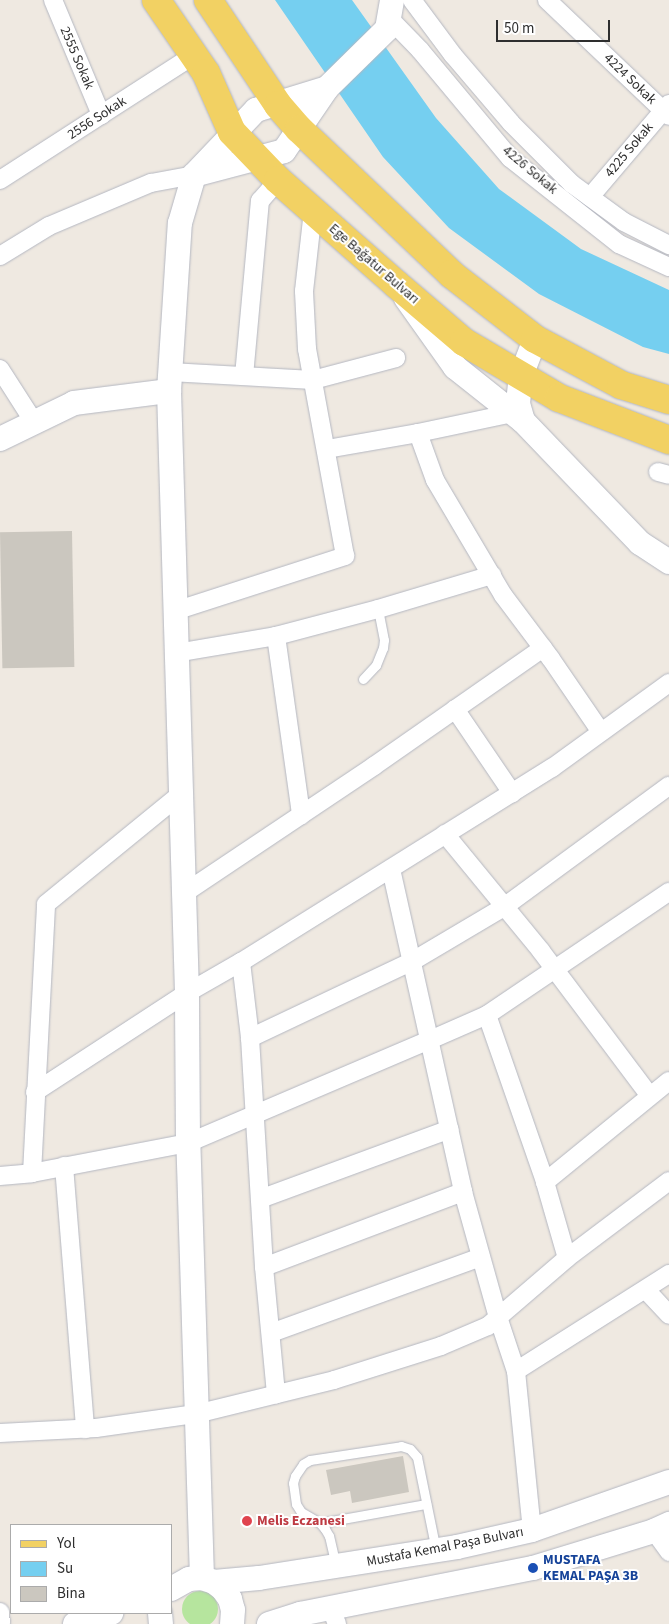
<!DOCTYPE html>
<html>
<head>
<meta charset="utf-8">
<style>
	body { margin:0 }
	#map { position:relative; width:669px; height:1624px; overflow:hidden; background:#efe9e1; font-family:"Source Sans 3",sans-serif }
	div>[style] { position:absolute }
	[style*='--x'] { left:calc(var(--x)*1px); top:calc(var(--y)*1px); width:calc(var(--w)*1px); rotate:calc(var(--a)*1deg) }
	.green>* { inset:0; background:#b6e59e }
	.round { border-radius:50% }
	.water>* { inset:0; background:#75cff0 }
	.building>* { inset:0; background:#cbc7bf; transform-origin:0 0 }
	.roads { filter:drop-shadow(0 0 1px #b4b7c1) drop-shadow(0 0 1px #b4b7c1) }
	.lane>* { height:9px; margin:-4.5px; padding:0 4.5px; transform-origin:4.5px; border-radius:4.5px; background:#fff }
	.street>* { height:18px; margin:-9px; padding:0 9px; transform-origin:9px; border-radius:9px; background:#fff }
	.secondary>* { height:24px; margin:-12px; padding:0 12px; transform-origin:12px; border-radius:12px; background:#fff }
	.primary>* { height:28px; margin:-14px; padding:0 14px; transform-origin:14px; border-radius:14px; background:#f2d163 }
	.dots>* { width:14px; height:14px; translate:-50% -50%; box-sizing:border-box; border:2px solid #fff; border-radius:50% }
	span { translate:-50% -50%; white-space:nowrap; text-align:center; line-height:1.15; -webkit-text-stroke:4px #fff; paint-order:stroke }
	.street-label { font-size:14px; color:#2e2e2e }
	.health-label { font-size:14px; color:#be3a42; font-weight:700 }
	.left { translate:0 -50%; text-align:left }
	.transit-label { font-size:14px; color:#164399; font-weight:700 }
	.legend { position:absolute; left:10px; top:1524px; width:162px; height:90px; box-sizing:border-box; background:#fff; border:1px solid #ababab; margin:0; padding:6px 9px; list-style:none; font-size:15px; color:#2e2e2e }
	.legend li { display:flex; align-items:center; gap:10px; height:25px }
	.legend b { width:25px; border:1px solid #ababab }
	.scale { position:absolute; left:496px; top:20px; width:114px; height:22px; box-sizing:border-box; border:2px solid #2e2e2e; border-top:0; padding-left:6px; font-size:15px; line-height:18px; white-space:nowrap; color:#2e2e2e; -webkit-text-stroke:4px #fff; paint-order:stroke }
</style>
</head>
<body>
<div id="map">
	<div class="green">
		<div class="round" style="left:182px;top:1591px;width:36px;height:36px"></div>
	</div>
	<div class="water">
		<div style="clip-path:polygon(275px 0,352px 0,436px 118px,499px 189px,581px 249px,669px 290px,669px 354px,643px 347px,539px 294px,449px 228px,383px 157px)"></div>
	</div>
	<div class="building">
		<div style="left:72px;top:531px;width:136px;height:72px;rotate:89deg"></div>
		<div style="clip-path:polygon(403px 1456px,409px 1492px,352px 1503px,350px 1491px,331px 1495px,326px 1470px)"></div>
	</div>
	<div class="roads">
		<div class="lane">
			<div style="--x:363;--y:679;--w:19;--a:-47"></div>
			<div style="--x:376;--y:665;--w:18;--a:-68"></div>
			<div style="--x:383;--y:648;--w:8;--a:-83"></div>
			<div style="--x:384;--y:640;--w:32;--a:-101"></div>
			<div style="--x:320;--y:1523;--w:108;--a:-10.2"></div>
			<div style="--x:336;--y:1566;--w:31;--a:-103"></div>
			<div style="--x:329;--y:1536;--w:8;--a:-120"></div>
			<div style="--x:325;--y:1529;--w:8;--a:-130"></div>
			<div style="--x:320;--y:1523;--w:22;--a:-150"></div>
			<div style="--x:301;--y:1512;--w:9;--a:-122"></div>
			<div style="--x:296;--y:1504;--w:21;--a:-98"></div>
			<div style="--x:293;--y:1483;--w:7;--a:-74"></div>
			<div style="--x:295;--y:1476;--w:14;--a:-56"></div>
			<div style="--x:303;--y:1464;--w:8;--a:-30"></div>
			<div style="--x:310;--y:1460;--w:92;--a:-8.7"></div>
			<div style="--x:401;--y:1446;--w:9;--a:18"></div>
			<div style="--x:410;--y:1449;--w:11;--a:49"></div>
			<div style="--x:417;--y:1457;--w:95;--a:78.5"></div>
		</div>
		<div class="street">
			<div style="--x:53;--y:0;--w:125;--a:67.3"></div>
			<div style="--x:412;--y:0;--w:69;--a:53.3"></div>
			<div style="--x:453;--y:55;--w:89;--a:49.5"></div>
			<div style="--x:511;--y:123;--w:86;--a:45"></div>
			<div style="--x:572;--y:184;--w:64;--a:36.2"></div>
			<div style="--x:624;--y:222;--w:51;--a:27.1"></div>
			<div style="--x:547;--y:0;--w:168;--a:43.6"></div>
			<div style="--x:389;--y:18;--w:45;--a:45.9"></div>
			<div style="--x:420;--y:50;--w:141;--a:50.2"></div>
			<div style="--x:510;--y:158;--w:139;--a:38.3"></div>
			<div style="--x:619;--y:244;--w:55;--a:24.7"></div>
			<div style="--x:0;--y:180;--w:231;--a:-32.8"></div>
			<div style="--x:590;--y:197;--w:122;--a:-49.7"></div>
			<div style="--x:0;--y:256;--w:57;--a:-31.5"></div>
			<div style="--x:49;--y:226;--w:111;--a:-22.9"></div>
			<div style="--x:151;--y:183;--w:44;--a:-10.5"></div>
			<div style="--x:0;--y:369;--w:63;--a:57.3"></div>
			<div style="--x:170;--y:372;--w:143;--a:3.2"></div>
			<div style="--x:313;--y:380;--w:86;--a:-14.8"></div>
			<div style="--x:244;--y:376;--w:176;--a:-84.8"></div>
			<div style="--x:260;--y:201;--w:28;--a:-49"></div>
			<div style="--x:418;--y:433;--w:50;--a:70.1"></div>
			<div style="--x:435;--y:480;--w:134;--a:59.4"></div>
			<div style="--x:503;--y:595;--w:80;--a:53.1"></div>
			<div style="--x:551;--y:659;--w:88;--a:55.6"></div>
			<div style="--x:327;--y:449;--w:92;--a:-10"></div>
			<div style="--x:418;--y:433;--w:97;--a:-11.9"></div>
			<div style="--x:658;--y:472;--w:11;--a:15"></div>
			<div style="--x:175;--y:611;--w:179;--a:-17.9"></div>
			<div style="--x:345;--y:556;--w:210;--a:-100.4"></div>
			<div style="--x:307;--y:349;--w:58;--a:-93"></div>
			<div style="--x:304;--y:291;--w:81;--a:-83.6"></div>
			<div style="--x:276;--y:636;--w:181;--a:82"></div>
			<div style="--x:176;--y:653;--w:101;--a:-9.6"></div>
			<div style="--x:276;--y:636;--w:106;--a:-14.8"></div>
			<div style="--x:378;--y:609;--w:119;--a:-16.6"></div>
			<div style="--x:455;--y:709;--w:102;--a:55.8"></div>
			<div style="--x:445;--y:834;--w:151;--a:50.6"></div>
			<div style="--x:541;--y:951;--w:181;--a:53.1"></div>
			<div style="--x:391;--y:869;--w:331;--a:77.4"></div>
			<div style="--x:463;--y:1192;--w:130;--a:74.4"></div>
			<div style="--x:498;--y:1317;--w:57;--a:71.6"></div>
			<div style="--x:516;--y:1371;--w:160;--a:84.3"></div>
			<div style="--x:183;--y:894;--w:230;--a:-33.8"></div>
			<div style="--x:374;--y:766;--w:206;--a:-34.9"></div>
			<div style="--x:241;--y:962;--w:77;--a:83.2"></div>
			<div style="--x:250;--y:1038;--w:229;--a:86.5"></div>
			<div style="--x:264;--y:1267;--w:128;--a:84.6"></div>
			<div style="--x:487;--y:1015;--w:177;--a:70.8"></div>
			<div style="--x:545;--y:1182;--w:79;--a:73.9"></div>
			<div style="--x:250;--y:1038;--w:180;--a:-25.3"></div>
			<div style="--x:413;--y:961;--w:106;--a:-30.7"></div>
			<div style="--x:504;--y:907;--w:205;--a:-36.3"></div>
			<div style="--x:35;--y:1092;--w:181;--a:-33.1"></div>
			<div style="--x:187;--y:993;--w:62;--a:-29.9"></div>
			<div style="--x:241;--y:962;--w:367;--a:-32"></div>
			<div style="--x:552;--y:768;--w:145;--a:-36"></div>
			<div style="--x:64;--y:1166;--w:264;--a:85.4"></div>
			<div style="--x:32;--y:1173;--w:269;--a:-87"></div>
			<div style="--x:46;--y:904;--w:174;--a:-39.2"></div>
			<div style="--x:0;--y:1176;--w:32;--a:-5"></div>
			<div style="--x:32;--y:1173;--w:159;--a:-10.9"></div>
			<div style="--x:188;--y:1143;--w:263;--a:-23.1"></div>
			<div style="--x:430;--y:1040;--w:62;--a:-23.7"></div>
			<div style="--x:487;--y:1015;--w:220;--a:-34.1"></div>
			<div style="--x:545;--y:1182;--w:160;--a:-39.2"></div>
			<div style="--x:260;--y:1199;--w:202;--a:-20.2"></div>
			<div style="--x:264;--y:1267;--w:213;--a:-20.7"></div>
			<div style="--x:646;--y:1290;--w:34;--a:47"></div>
			<div style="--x:271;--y:1333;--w:223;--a:-19.9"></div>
			<div style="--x:516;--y:1371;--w:181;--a:-32.4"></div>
			<div style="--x:0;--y:1433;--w:96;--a:-3"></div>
			<div style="--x:96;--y:1428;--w:101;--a:-8"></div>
			<div style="--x:196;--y:1414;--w:142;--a:-13.8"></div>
			<div style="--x:334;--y:1380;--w:112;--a:-17.6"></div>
			<div style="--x:441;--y:1346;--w:51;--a:-23.1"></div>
			<div style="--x:488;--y:1326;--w:104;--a:-40.7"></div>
			<div style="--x:567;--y:1258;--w:128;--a:-37"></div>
			<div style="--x:654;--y:1531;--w:26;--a:54"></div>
			<div style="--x:331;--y:1609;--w:16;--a:68"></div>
			<div style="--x:0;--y:1612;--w:12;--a:85"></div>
		</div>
		<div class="secondary">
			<div style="--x:194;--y:175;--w:93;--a:-14.9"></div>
			<div style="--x:284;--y:151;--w:76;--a:-55.7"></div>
			<div style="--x:327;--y:88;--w:84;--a:-44.5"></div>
			<div style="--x:387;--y:29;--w:29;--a:-80"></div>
			<div style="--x:406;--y:298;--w:85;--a:54.6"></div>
			<div style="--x:455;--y:367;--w:87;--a:38.5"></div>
			<div style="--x:523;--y:421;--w:169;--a:46.2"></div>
			<div style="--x:640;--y:543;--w:35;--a:33"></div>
			<div style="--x:523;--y:421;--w:19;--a:-106"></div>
			<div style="--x:518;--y:403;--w:27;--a:-84"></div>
			<div style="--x:521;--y:376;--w:40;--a:-69"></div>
			<div style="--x:0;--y:439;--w:82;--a:-25.9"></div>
			<div style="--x:74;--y:403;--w:96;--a:-7.2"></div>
			<div style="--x:202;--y:1578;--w:435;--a:-91.8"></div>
			<div style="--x:188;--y:1143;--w:150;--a:-90.4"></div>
			<div style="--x:187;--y:993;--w:602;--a:-91.71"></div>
			<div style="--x:169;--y:391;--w:168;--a:-86.3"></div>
			<div style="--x:180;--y:223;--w:50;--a:-73.7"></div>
			<div style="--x:194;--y:175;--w:90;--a:-46.4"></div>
			<div style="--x:256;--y:110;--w:74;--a:-17.2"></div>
			<div style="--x:214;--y:1582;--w:45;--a:-5.1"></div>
			<div style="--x:259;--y:1578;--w:200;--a:-8.9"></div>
			<div style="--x:457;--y:1547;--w:77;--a:-12.8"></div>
			<div style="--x:532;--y:1530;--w:145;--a:-19.3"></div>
			<div style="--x:171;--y:1589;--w:21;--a:-29"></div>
			<div style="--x:189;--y:1579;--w:13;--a:-4"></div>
			<div style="--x:202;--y:1578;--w:13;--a:18"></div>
			<div style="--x:214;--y:1582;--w:11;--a:38"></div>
			<div style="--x:223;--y:1589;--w:12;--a:55"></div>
			<div style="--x:230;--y:1599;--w:11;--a:75"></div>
			<div style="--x:233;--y:1610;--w:14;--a:94"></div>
			<div style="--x:160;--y:1613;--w:11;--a:85"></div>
			<div style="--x:75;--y:1624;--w:38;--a:-17"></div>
			<div style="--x:269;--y:1624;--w:33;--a:-18"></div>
			<div style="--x:300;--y:1614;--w:237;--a:-11.2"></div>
			<div style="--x:533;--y:1568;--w:127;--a:-17"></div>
			<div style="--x:654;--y:1531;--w:17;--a:-25"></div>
		</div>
		<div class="primary">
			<div style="--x:156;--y:0;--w:88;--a:55.6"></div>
			<div style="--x:206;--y:73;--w:64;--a:66.2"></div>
			<div style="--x:232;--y:132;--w:66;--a:46.2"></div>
			<div style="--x:278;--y:180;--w:157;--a:41.4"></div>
			<div style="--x:396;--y:284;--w:89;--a:40.5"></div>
			<div style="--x:464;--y:342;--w:110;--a:30.5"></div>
			<div style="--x:559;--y:398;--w:118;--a:20.9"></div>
			<div style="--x:208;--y:0;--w:126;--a:56.3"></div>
			<div style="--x:278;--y:105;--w:32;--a:49"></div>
			<div style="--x:299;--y:129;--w:210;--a:43.6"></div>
			<div style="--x:451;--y:274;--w:106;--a:37.7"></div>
			<div style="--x:535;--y:339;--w:98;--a:28.1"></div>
			<div style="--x:621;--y:385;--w:50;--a:17.4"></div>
		</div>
	</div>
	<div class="dots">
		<div style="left:247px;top:1521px;background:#e0444e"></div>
		<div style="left:533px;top:1568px;background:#1a4fb4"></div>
	</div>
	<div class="street-label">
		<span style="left:77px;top:58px;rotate:67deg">2555 Sokak</span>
		<span style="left:630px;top:79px;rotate:44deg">4224 Sokak</span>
		<span style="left:97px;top:118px;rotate:-33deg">2556 Sokak</span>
		<span style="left:629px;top:150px;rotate:-50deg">4225 Sokak</span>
		<span style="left:530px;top:170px;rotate:40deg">4226 Sokak</span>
		<span style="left:374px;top:264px;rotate:41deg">Ege Bağatur Bulvarı</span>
		<span style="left:445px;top:1547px;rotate:-11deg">Mustafa Kemal Paşa Bulvarı</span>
	</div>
	<div class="health-label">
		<span class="left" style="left:257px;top:1521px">Melis Eczanesi</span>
	</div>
	<div class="transit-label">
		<span class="left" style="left:543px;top:1568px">MUSTAFA<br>KEMAL PAŞA 3B</span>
	</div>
	<ul class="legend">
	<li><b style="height:6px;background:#f2d163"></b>Yol</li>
	<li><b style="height:14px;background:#75cff0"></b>Su</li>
	<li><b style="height:14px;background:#cbc7bf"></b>Bina</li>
	</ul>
	<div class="scale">50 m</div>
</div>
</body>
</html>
